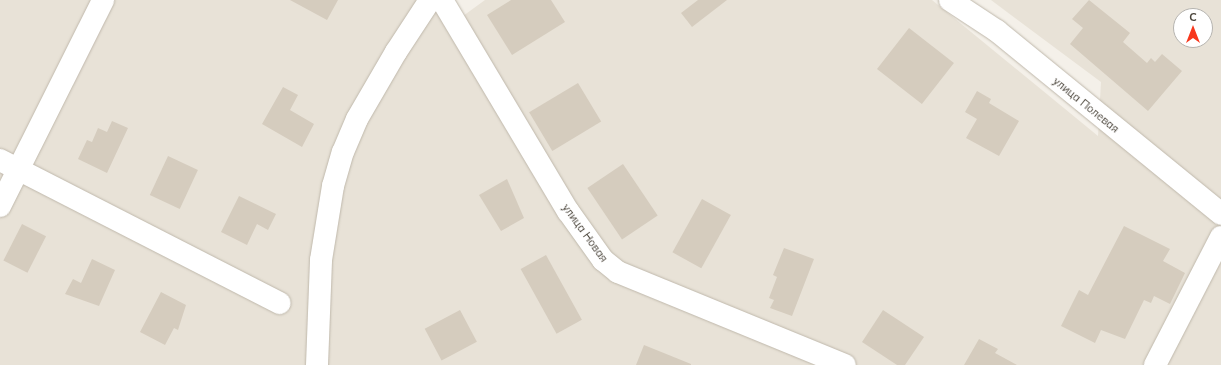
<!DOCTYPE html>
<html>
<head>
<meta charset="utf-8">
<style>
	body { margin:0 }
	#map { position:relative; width:1221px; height:365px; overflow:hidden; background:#f4f0e9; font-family:Mulish,sans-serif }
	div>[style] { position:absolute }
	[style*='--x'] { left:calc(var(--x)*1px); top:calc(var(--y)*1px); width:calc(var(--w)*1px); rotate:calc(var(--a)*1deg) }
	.residential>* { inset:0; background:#e8e2d7 }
	.building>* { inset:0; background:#d5ccbe; transform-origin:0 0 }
	.roads { filter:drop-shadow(0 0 1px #bfb8ab) drop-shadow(0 0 1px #bfb8ab) }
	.minor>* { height:22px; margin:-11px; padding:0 11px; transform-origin:11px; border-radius:11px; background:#fff }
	span { translate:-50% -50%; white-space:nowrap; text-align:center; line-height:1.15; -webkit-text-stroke:3px #fff; paint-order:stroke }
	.street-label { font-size:11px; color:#474137 }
	.north { position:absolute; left:1173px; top:8px; width:40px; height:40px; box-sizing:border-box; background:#fff; border:1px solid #b5b3af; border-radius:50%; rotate:0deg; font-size:11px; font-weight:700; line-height:16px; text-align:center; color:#474137 }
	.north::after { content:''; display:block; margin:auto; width:14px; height:18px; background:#f7381d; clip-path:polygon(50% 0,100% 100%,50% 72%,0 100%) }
</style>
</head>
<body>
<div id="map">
	<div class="residential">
		<div style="clip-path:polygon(evenodd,0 0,426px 0,452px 24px,485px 0,932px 0,1098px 136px,1101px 82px,991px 0,1221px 0,1221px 365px,0 365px,0 0,1181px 16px,1205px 16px,1205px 40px,1181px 40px,1181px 16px)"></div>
	</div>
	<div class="building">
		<div style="clip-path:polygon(290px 0,338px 0,327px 20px)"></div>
		<div style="clip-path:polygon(511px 0,551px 0,565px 22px,512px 55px,487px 15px)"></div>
		<div style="clip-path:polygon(698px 0,727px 0,692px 27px,681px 13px)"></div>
		<div style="clip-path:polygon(1089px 0,1130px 33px,1123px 42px,1147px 63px,1151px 58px,1155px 62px,1162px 54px,1182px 71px,1148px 111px,1070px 44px,1083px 28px,1072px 19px)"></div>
		<div style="left:909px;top:28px;width:57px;height:52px;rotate:38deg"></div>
		<div style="left:578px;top:83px;width:45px;height:57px;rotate:59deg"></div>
		<div style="clip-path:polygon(283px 87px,298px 95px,290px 110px,314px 124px,302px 147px,262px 124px)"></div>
		<div style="clip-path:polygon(977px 91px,991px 99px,989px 103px,1019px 121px,999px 156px,966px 138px,977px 119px,965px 112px)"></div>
		<div style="clip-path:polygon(112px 121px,128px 128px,107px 173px,78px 159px,87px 140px,92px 142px,98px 128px,107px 132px)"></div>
		<div style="left:168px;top:156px;width:33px;height:43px;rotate:25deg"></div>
		<div style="left:623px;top:164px;width:62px;height:43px;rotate:56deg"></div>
		<div style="clip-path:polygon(507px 179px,524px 218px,501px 231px,479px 195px)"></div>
		<div style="clip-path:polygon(239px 196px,276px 214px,268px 230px,257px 224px,247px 245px,221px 232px)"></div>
		<div style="left:702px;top:199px;width:33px;height:61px;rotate:29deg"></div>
		<div style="left:22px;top:224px;width:27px;height:41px;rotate:27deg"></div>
		<div style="clip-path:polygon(1124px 226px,1170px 249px,1163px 261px,1185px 273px,1170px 304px,1154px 296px,1151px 303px,1144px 300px,1125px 339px,1101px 330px,1095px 343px,1061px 326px,1079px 290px,1088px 295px)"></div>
		<div style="clip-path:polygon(784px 248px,814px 259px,792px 316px,770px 308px,774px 300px,769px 298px,777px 277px,773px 275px)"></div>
		<div style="left:546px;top:255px;width:74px;height:29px;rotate:61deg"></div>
		<div style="clip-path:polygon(92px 259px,115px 270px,99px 306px,65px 294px,73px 279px,81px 283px)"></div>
		<div style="clip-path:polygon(161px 292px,186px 305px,178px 330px,174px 328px,165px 345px,140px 332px)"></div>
		<div style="left:460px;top:310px;width:36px;height:40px;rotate:62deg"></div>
		<div style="clip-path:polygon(883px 310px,924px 337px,905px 365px,897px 365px,862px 342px)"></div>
		<div style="clip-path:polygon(979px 339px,998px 349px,995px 353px,1017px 365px,964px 365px)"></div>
		<div style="clip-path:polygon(644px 345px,691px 364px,691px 365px,636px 365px)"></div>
	</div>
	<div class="roads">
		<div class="minor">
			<div style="--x:442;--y:0;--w:246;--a:59.2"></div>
			<div style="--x:568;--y:211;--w:60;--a:54.5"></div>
			<div style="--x:603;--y:260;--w:19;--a:39"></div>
			<div style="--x:618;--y:272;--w:245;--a:22.3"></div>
			<div style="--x:950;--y:0;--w:56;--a:33.4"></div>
			<div style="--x:997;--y:31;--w:289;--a:39.2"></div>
			<div style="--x:0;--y:160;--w:314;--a:27.1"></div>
			<div style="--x:0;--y:206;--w:230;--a:-63.4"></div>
			<div style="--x:317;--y:365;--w:105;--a:-87.8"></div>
			<div style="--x:321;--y:260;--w:75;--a:-80.8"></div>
			<div style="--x:333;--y:186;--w:35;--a:-74"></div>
			<div style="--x:343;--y:152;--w:36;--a:-67"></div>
			<div style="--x:357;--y:119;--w:78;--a:-59.8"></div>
			<div style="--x:396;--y:52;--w:62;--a:-56.8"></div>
			<div style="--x:1155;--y:365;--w:144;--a:-62.7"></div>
		</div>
	</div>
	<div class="street-label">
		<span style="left:1086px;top:105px;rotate:39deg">улица Полевая</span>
		<span style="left:585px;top:233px;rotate:54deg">улица Новая</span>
	</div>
	<div class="north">С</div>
</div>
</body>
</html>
